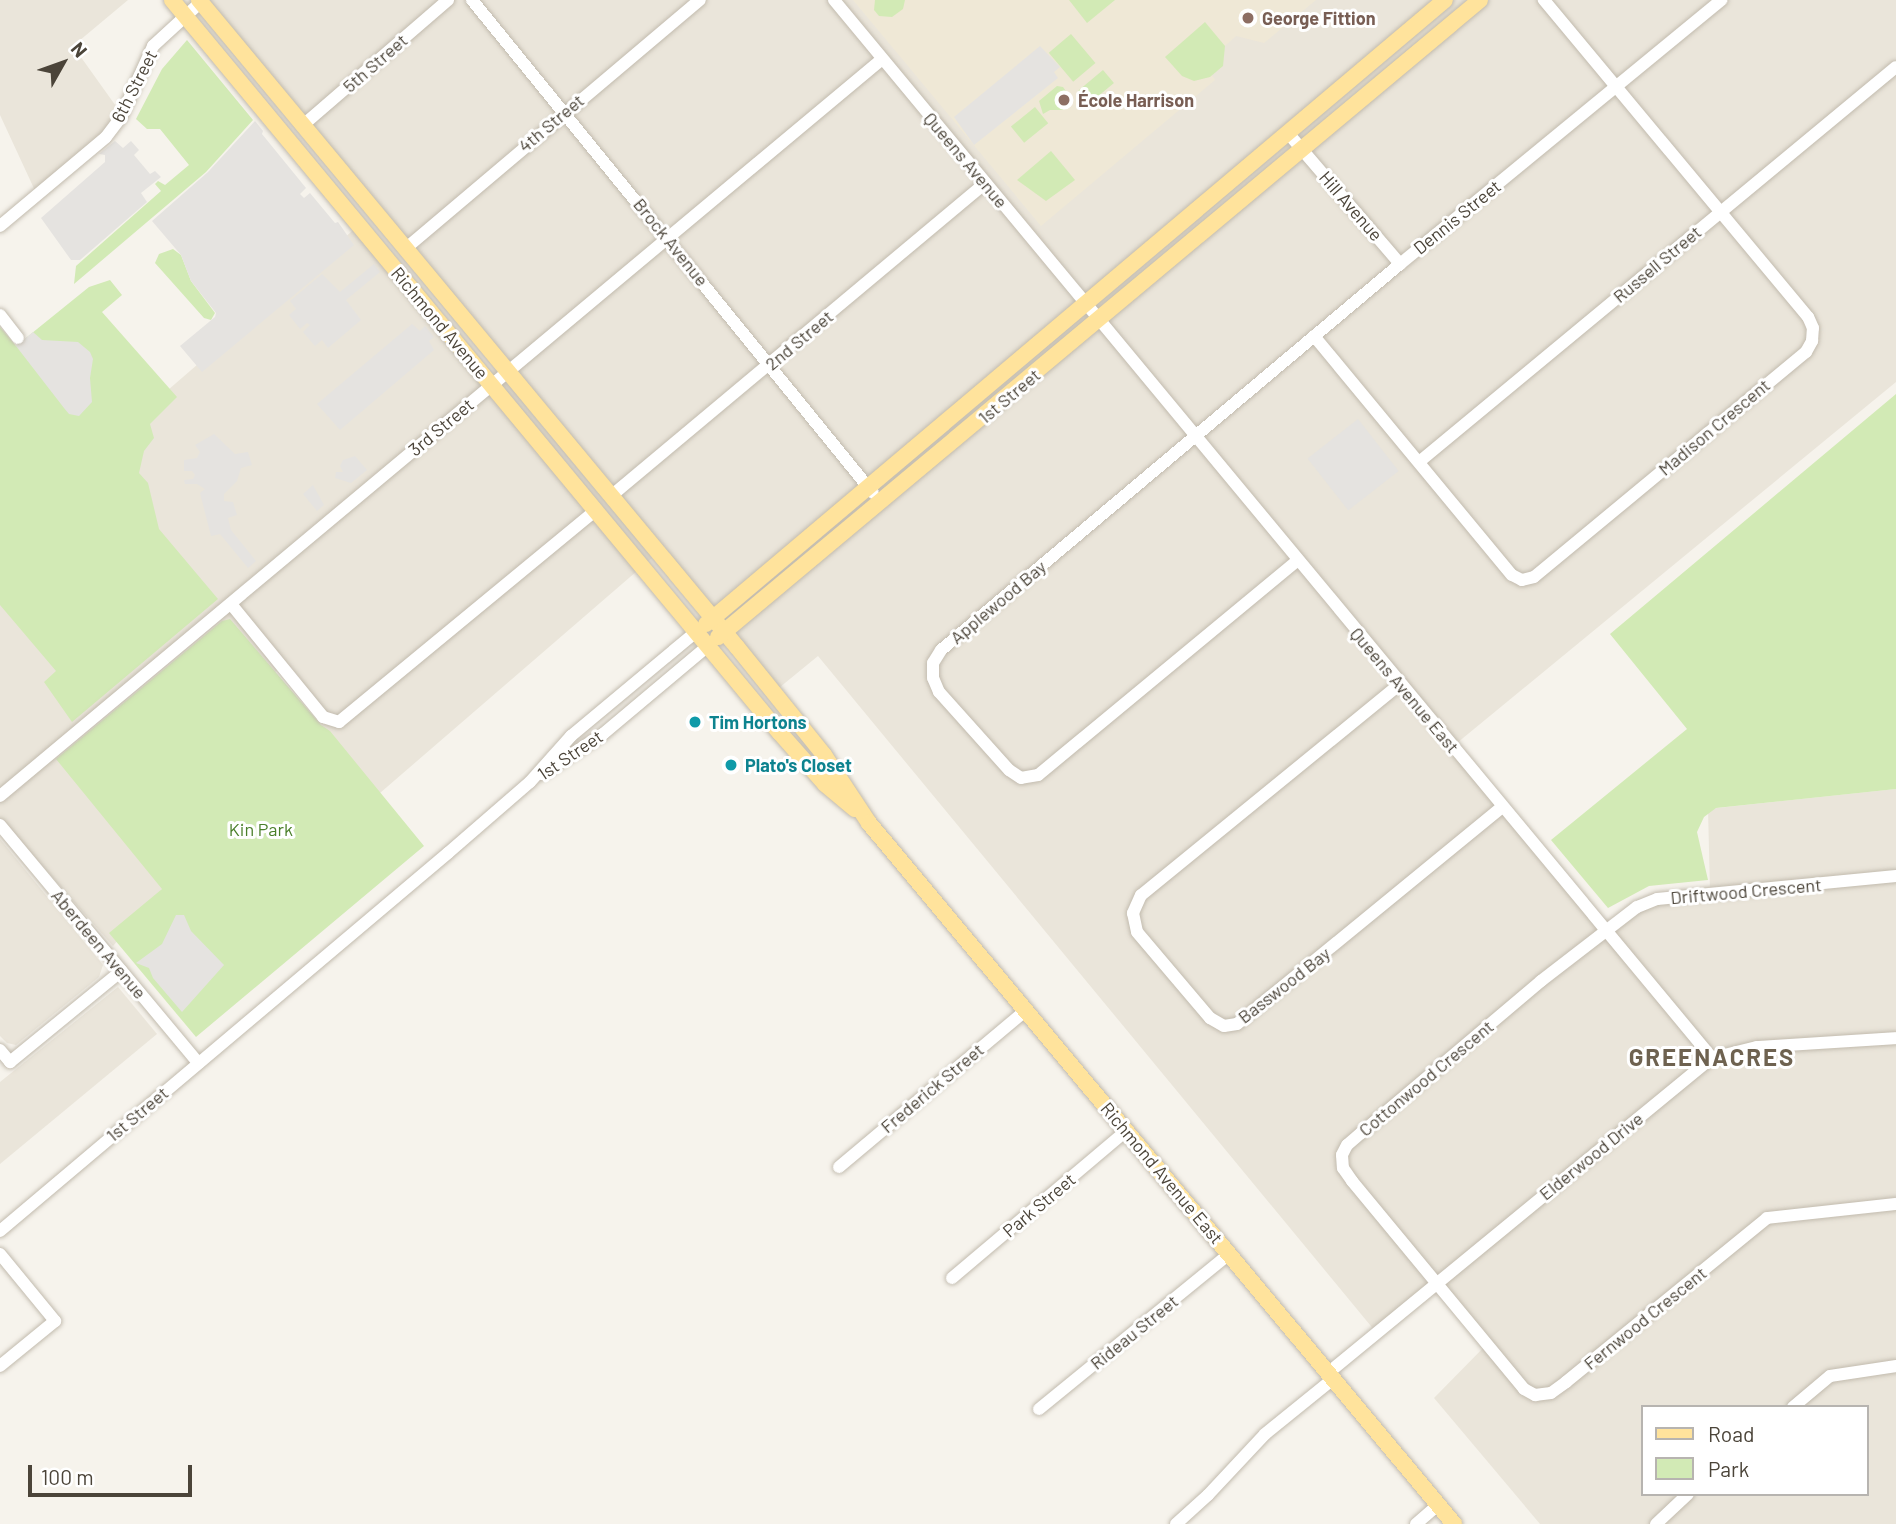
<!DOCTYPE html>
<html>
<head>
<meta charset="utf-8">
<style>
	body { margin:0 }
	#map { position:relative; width:1896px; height:1524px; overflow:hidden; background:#f6f3ec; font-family:Barlow,sans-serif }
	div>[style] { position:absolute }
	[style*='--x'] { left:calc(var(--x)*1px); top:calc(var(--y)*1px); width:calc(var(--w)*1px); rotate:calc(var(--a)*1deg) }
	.residential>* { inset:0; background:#eae5da }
	.education>* { inset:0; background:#efe8d6 }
	.green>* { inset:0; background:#d2eab5; transform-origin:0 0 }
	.parking>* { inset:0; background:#e5e3e0; transform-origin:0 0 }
	.roads { filter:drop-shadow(0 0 2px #c2bbae) drop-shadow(0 0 2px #c2bbae) }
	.minor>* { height:12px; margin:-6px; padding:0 6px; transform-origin:6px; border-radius:6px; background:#fff }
	.major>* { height:16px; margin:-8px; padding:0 8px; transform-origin:8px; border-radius:8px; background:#ffe39c }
	.dots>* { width:19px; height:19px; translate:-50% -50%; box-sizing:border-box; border:4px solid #fff; border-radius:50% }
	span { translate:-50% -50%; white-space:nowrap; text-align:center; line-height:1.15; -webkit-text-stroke:6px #fff; paint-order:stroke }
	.education-label { font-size:18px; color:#785e54; font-weight:700 }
	.left { translate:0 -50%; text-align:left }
	.street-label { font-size:18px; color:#4b4439 }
	.culture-label { font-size:18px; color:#0d838f; font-weight:700 }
	.park-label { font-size:18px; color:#4a7f2a }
	.district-label { font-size:24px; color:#6e6250; font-weight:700; letter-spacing:2px }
	.legend { position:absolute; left:1641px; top:1405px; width:228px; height:91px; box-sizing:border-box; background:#fff; border:2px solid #b7b4b0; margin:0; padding:9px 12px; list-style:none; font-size:21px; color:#4b4439 }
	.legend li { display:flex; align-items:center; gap:14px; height:35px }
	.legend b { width:35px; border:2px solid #b7b4b0 }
	.north { position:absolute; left:28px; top:28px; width:70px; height:70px; -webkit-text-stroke:5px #fff; paint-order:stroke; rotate:50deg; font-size:19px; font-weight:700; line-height:28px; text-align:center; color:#4b4439 }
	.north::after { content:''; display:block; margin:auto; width:24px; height:32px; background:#4b4439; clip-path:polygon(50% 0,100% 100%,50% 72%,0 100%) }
	.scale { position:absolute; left:28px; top:1465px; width:164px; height:32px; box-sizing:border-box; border:4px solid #4b4439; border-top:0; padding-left:9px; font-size:21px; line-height:24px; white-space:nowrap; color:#4b4439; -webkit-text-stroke:5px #fff; paint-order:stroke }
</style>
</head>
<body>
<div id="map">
	<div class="residential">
		<div style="clip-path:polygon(0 0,128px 0,73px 46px,123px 116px,37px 195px,0 115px)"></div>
		<div style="clip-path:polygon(evenodd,205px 0,1896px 0,1896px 382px,1457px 743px,1606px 926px,1645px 899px,1710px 891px,1708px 809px,1896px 789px,1896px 1524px,1540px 1524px,1434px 1398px,1487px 1344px,1435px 1283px,1375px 1331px,818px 656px,774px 692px,659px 552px,380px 793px,320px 730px,301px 679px,286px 663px,117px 807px,174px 875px,113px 946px,0 818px,0 535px,358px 226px,494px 379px,509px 369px,205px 0,1642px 1407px,1866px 1407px,1866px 1494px,1642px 1494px,1642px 1407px)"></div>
		<div style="clip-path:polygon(0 839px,103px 965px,99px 977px,16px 1045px,7px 1043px,0 1036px)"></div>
		<div style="clip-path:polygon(118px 987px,157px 1034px,0 1164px,0 1082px)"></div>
	</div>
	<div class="education">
		<div style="clip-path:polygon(853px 0,1316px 0,1264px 43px,1236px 36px,1225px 46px,1215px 35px,1223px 66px,1212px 75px,1215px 80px,1041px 226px)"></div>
	</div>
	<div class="green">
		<div style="clip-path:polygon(875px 0,905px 0,903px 9px,892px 17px,879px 16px,874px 10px)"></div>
		<div style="clip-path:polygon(1069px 0,1115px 0,1087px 23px)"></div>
		<div style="clip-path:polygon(1205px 22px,1225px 46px,1223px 66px,1210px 77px,1194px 81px,1182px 76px,1165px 57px)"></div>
		<div style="left:1071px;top:34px;width:38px;height:29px;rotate:50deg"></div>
		<div style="clip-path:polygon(187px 40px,253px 120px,206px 172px,74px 284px,76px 266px,161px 191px,155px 184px,158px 181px,165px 185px,189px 165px,160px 129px,147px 129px,136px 119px,162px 69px)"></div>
		<div style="left:1103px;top:70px;width:17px;height:32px;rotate:50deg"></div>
		<div style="clip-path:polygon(1057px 86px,1063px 87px,1073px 101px,1062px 110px,1050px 110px,1043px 114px,1039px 101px)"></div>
		<div style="left:1035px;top:107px;width:21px;height:31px;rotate:51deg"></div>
		<div style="clip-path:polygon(1051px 151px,1075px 180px,1046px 201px,1017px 180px)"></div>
		<div style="clip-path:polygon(173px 249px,181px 255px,191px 281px,215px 313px,211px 320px,204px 318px,155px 263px,159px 254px)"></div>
		<div style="clip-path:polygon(110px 280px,122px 295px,102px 312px,177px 397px,150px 424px,154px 438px,144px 451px,139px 473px,148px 483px,159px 529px,218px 599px,72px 722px,44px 682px,56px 671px,0 605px,0 327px,16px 346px,89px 287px)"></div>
		<div style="clip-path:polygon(1896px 394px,1896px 789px,1716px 808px,1704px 817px,1697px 832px,1708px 880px,1649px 886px,1608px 908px,1551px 840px,1687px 729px,1610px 634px)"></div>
		<div style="clip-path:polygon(230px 619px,321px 725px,330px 731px,424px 846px,196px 1037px,109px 933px,162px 889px,56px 759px,222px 621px)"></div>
	</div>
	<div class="parking">
		<div style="clip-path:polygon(1040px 46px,1060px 67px,1054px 72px,1058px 78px,974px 145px,954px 117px)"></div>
		<div style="clip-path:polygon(255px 121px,263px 131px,262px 134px,306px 188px,300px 194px,304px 198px,310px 193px,335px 223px,338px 222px,354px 245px,202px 372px,180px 346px,215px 317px,216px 313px,191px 281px,181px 255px,152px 221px,208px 172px)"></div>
		<div style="clip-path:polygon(115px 141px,123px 148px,131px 141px,139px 150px,134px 155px,150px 174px,155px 171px,161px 177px,141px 193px,147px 202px,80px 260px,71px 260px,41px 218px,105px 162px,105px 155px,99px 154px)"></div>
		<div style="clip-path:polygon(374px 264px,380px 272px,346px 300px,361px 320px,328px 348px,322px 340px,315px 346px,303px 332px,310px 325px,307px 323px,300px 329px,289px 315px,296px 309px,290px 301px,322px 274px,340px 292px)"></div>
		<div style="clip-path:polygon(412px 324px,420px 331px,425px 326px,434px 337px,429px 341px,434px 350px,340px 430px,317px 404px)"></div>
		<div style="clip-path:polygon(33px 332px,42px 340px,78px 342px,90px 352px,93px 359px,90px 378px,92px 402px,79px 416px,69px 414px,64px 408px,16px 346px)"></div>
		<div style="left:1358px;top:419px;width:66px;height:64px;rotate:52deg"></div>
		<div style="clip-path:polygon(214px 434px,235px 454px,248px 452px,252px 465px,241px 468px,237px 481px,224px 494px,224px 501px,233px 502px,237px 515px,228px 518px,231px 530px,256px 561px,248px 568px,220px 534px,211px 536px,200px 493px,205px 489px,197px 484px,185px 484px,184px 480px,193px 479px,195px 475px,192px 471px,184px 471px,184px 460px,197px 458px,200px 452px,195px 445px)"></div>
		<div style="clip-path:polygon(355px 456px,367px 470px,351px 483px,335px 478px,336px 472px,343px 472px,340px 466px,343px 460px)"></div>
		<div style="clip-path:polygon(313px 485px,324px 505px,317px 511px,303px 494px)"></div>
		<div style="clip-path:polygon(176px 915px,184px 915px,191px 931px,224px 965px,182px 1012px,153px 978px,149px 968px,136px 963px,162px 944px)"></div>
	</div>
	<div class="roads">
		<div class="minor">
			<div style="--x:472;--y:0;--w:635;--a:50.88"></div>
			<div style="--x:834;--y:0;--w:1375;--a:50.31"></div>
			<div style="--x:302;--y:126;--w:193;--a:-40.8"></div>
			<div style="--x:1287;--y:132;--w:174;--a:49.4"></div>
			<div style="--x:0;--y:226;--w:138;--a:-40"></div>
			<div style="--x:106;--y:137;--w:25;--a:-53"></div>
			<div style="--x:121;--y:117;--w:78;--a:-65.7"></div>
			<div style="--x:153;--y:46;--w:68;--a:-42.6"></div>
			<div style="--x:405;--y:249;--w:386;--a:-40.2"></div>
			<div style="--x:0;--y:315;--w:29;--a:52"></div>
			<div style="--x:1314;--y:336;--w:310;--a:50.4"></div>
			<div style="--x:1512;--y:575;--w:11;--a:27"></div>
			<div style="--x:1522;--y:580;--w:12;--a:-14"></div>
			<div style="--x:1534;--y:577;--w:353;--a:-39.6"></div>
			<div style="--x:1806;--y:352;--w:13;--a:-61"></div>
			<div style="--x:1812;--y:341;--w:13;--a:-86"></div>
			<div style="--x:1813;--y:328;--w:12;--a:-114"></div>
			<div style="--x:1808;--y:317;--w:413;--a:-129.8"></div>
			<div style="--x:1419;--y:462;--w:619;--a:-39.63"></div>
			<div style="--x:611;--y:496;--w:488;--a:-39.9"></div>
			<div style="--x:1298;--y:560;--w:337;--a:140.4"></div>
			<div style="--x:1038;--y:775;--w:17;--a:170"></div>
			<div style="--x:1021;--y:778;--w:14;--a:-146"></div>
			<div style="--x:1009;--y:770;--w:105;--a:-131.9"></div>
			<div style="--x:939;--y:692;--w:15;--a:-113"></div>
			<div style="--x:933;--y:678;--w:15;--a:-90"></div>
			<div style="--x:933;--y:663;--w:15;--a:-58"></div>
			<div style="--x:941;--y:650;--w:600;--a:-40.06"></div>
			<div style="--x:1400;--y:264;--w:416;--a:-39.4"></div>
			<div style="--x:231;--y:604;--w:146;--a:50.8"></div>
			<div style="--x:323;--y:717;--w:17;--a:17"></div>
			<div style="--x:339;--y:722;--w:333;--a:-39.5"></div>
			<div style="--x:1400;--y:684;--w:334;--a:140.8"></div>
			<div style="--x:1141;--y:895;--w:20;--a:114"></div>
			<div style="--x:1133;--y:913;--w:19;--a:78"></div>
			<div style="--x:1137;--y:932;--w:113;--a:49.7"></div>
			<div style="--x:1210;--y:1018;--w:16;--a:30"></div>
			<div style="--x:1224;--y:1026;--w:13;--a:-9"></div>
			<div style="--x:1237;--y:1024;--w:343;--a:-39.3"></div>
			<div style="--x:542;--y:774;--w:73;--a:-33.3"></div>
			<div style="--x:603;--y:734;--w:137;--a:-40"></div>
			<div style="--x:0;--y:796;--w:1149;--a:-39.88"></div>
			<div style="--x:0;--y:825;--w:310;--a:50.2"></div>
			<div style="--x:1896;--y:876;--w:240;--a:174.5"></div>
			<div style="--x:1657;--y:899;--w:22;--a:158"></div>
			<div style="--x:1637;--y:907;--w:121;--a:142.4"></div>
			<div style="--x:1541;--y:981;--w:236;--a:139.8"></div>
			<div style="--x:1361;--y:1133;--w:18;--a:139"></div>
			<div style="--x:1347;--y:1145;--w:11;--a:117"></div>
			<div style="--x:1342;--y:1155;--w:13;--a:86"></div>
			<div style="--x:1343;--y:1168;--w:16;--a:55"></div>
			<div style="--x:1352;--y:1181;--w:270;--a:50.4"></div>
			<div style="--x:1524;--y:1389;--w:13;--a:29"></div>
			<div style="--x:1535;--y:1395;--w:16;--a:-7"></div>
			<div style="--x:1551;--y:1393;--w:19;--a:-36"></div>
			<div style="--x:1566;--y:1382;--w:259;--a:-39.2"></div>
			<div style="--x:1767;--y:1218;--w:130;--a:-6.2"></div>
			<div style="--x:0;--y:1050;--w:16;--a:50"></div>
			<div style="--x:10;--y:1062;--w:144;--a:-39.3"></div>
			<div style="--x:839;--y:1167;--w:244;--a:-40"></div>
			<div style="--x:0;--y:1231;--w:586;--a:-40.16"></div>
			<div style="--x:448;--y:853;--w:108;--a:-40.9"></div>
			<div style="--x:530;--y:782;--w:62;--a:-48.3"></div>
			<div style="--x:571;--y:736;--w:164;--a:-39.8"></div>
			<div style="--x:0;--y:1254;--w:87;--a:50.6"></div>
			<div style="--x:55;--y:1321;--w:71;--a:140.7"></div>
			<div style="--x:952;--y:1278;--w:228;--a:-40.2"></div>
			<div style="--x:1328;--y:1373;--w:497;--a:-39.4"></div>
			<div style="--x:1712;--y:1058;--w:46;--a:-13.7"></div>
			<div style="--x:1757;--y:1047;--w:139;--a:-3.7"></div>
			<div style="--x:1793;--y:1407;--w:48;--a:-40"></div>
			<div style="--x:1830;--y:1376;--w:67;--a:-8.6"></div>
			<div style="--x:1039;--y:1409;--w:245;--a:-39.2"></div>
			<div style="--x:1176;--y:1524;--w:43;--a:-42.2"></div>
			<div style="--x:1208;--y:1495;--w:83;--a:-46.9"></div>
			<div style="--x:1265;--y:1434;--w:87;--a:-39"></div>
			<div style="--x:1416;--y:1524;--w:29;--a:-41"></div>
			<div style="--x:1656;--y:1524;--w:44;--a:-43.2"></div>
		</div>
		<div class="major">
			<div style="--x:172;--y:0;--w:952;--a:50.33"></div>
			<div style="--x:780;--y:733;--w:68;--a:48.6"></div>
			<div style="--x:825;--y:784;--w:39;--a:40"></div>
			<div style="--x:199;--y:0;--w:841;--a:50.26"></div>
			<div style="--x:737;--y:647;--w:139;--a:51.1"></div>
			<div style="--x:824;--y:755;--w:82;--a:56.5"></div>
			<div style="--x:869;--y:823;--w:913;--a:50.15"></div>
			<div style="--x:706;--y:624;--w:967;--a:-40.18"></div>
			<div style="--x:718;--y:637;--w:993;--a:-39.89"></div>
		</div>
	</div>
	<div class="dots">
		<div style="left:1248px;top:18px;background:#8d6e63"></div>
		<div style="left:1064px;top:100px;background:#8d6e63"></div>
		<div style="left:695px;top:722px;background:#0f9aa8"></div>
		<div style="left:731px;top:765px;background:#0f9aa8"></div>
	</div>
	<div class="education-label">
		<span class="left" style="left:1262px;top:18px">George Fittion</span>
		<span class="left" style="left:1078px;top:100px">École Harrison</span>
	</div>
	<div class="street-label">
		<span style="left:375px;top:63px;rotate:-41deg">5th Street</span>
		<span style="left:134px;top:86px;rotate:-63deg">6th Street</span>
		<span style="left:551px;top:123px;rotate:-40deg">4th Street</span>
		<span style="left:966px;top:160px;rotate:50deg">Queens Avenue</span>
		<span style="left:1351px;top:206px;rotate:49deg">Hill Avenue</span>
		<span style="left:1457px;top:217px;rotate:-39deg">Dennis Street</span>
		<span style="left:671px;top:242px;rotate:51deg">Brock Avenue</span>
		<span style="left:1657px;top:264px;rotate:-40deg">Russell Street</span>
		<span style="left:440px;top:323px;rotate:50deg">Richmond Avenue</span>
		<span style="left:799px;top:340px;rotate:-40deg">2nd Street</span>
		<span style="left:1009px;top:396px;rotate:-40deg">1st Street</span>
		<span style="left:441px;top:427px;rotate:-40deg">3rd Street</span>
		<span style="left:1714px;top:427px;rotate:-40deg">Madison Crescent</span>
		<span style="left:998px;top:602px;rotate:-40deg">Applewood Bay</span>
		<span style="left:1405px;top:690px;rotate:50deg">Queens Avenue East</span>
		<span style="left:570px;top:755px;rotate:-34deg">1st Street</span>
		<span style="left:1746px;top:891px;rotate:-5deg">Driftwood Crescent</span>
		<span style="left:99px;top:944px;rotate:50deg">Aberdeen Avenue</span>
		<span style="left:1284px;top:985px;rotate:-38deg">Basswood Bay</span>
		<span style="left:1426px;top:1078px;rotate:-40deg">Cottonwood Crescent</span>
		<span style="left:932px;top:1088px;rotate:-40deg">Frederick Street</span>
		<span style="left:137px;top:1114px;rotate:-40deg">1st Street</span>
		<span style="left:1591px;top:1156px;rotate:-39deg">Elderwood Drive</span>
		<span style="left:1162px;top:1173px;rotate:50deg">Richmond Avenue East</span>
		<span style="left:1039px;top:1205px;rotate:-40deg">Park Street</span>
		<span style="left:1645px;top:1318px;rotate:-39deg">Fernwood Crescent</span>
		<span style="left:1134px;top:1332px;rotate:-39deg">Rideau Street</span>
	</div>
	<div class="culture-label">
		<span class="left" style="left:709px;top:722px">Tim Hortons</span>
		<span class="left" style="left:745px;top:765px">Plato's Closet</span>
	</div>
	<div class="park-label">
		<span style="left:261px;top:829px">Kin Park</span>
	</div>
	<div class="district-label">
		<span style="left:1712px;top:1057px">GREENACRES</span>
	</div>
	<ul class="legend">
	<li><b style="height:9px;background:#ffe39c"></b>Road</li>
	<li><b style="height:19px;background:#d2eab5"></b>Park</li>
	</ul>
	<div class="north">N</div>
	<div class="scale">100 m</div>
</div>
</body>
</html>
